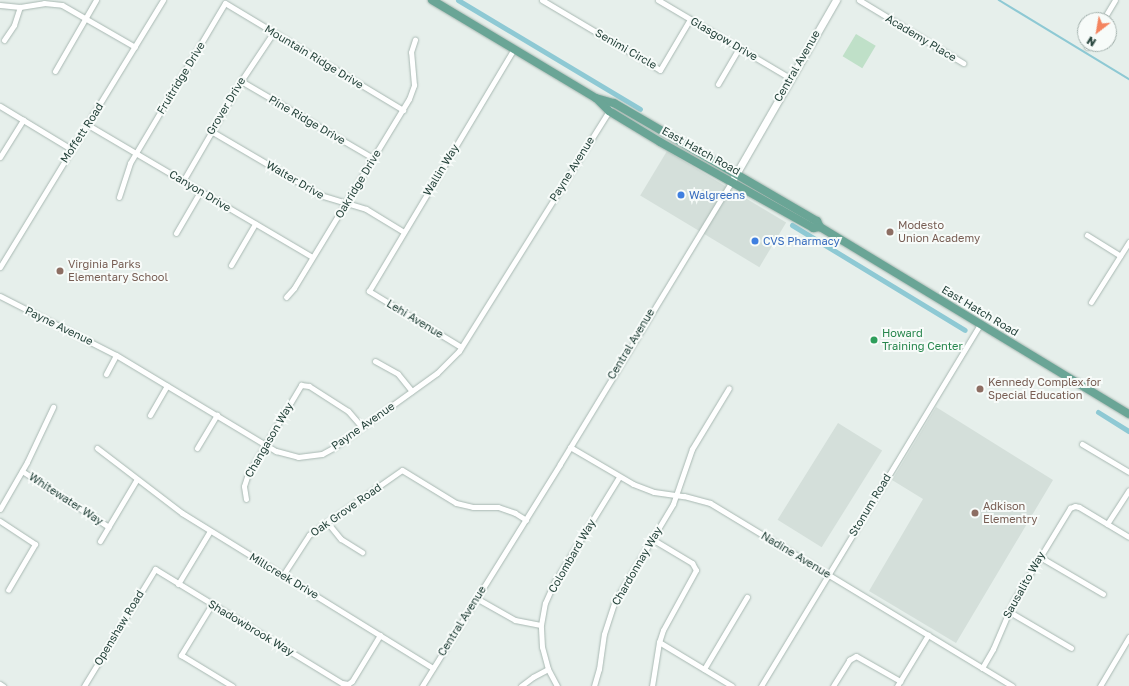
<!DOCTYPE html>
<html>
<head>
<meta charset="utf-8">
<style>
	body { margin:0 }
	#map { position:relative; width:1129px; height:686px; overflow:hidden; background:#e6efeb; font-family:"Golos Text",sans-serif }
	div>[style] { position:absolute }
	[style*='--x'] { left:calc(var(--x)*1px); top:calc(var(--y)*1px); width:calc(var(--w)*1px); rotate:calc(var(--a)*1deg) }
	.built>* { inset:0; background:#d4dfda; transform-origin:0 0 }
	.green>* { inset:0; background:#bfe0c8; transform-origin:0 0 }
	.stream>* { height:1.5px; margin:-0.75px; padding:0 0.75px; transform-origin:0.75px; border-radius:0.75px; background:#8ec9d4 }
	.canal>* { height:5px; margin:-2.5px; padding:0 2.5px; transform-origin:2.5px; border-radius:2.5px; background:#8ec9d4 }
	.roads { filter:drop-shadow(0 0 1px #a8b8b2) drop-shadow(0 0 1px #a8b8b2) }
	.street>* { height:5px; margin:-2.5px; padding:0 2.5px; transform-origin:2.5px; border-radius:2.5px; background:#fff }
	.secondary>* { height:7px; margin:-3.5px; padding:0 3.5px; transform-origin:3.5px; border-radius:3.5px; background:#fff }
	.primary>* { height:8px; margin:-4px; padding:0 4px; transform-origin:4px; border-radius:4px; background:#6aa596 }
	.dots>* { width:11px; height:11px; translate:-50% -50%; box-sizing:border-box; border:2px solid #f7fbf9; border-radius:50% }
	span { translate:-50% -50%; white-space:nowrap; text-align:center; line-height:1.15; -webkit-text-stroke:4px #f7fbf9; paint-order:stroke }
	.street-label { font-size:11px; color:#24423a }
	.shop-label { font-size:11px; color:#366cbe }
	.left { translate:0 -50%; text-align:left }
	.education-label { font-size:11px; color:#785e54 }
	.leisure-label { font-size:11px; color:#27864d }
	.north { position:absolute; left:1077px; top:12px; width:40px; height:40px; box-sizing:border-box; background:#f7fbf9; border:1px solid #a3b1ad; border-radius:50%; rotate:211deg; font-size:11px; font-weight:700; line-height:16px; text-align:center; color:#24423a }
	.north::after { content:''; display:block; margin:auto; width:14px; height:18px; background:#f4845f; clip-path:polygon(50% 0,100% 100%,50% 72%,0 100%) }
</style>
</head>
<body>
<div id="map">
	<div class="built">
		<div style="left:667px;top:151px;width:139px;height:52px;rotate:31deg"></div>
		<div style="clip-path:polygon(936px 407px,1053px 480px,956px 643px,869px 591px,923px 499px,892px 480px)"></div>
		<div style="left:838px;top:423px;width:52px;height:114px;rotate:32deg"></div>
	</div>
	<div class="green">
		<div style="left:856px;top:34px;width:23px;height:26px;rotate:31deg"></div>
	</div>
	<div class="stream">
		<div style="--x:999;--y:0;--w:152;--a:31.3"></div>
	</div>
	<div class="canal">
		<div style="--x:458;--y:0;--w:212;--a:30.9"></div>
		<div style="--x:792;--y:225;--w:202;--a:31.3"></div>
		<div style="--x:1098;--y:412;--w:36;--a:32"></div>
	</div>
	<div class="roads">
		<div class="street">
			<div style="--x:542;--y:0;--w:137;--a:30.7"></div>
			<div style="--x:660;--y:70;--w:59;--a:-59.5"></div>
			<div style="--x:658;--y:0;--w:153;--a:30.6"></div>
			<div style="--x:859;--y:0;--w:122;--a:31.2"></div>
			<div style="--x:0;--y:5;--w:20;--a:6"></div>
			<div style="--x:20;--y:7;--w:24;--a:-9"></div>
			<div style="--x:44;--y:3;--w:18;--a:6"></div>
			<div style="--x:62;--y:5;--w:84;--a:29.9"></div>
			<div style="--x:1103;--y:20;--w:23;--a:-59"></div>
			<div style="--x:4;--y:40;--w:18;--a:-56"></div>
			<div style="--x:14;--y:25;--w:19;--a:-72"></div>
			<div style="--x:1087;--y:47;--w:4;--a:-56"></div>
			<div style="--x:55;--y:71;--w:82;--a:-60"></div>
			<div style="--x:241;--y:81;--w:153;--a:30.3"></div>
			<div style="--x:718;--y:84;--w:42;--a:-59.7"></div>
			<div style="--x:0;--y:106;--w:83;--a:31.2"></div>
			<div style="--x:88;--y:125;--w:260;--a:30.5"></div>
			<div style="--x:211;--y:131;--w:126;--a:30.4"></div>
			<div style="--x:320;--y:195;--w:48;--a:16.9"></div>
			<div style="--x:366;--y:209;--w:44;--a:31.2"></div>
			<div style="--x:0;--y:157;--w:44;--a:-58.1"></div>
			<div style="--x:183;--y:181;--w:116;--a:-59.9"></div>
			<div style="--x:241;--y:81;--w:58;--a:-56.3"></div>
			<div style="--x:119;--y:197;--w:36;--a:-72"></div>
			<div style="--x:130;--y:163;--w:186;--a:-59.3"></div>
			<div style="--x:225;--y:3;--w:208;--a:31"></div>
			<div style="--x:176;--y:233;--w:48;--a:-59.7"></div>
			<div style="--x:1087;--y:235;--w:39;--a:32"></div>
			<div style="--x:231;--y:265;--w:48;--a:-59.7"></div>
			<div style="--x:0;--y:267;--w:313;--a:-58.6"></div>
			<div style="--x:0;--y:296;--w:130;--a:27"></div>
			<div style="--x:116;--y:355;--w:187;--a:31"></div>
			<div style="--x:276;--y:451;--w:23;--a:15"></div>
			<div style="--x:298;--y:457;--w:24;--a:-7"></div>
			<div style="--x:322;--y:454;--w:13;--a:-29"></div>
			<div style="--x:333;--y:448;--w:128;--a:-35.8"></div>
			<div style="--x:437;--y:373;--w:31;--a:-45"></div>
			<div style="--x:459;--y:351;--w:285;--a:-58"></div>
			<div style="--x:286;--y:297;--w:12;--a:-48"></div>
			<div style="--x:294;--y:288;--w:221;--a:-58.7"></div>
			<div style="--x:409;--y:99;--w:15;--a:-70"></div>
			<div style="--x:414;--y:85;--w:33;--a:-95"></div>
			<div style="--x:411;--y:52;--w:13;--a:-72"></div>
			<div style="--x:1091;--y:302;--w:71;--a:-57.7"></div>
			<div style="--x:461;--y:347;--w:108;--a:-148.7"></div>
			<div style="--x:369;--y:291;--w:282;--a:-59.1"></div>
			<div style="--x:375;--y:361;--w:26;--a:29"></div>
			<div style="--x:398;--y:374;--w:22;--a:51"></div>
			<div style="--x:106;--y:374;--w:21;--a:-62"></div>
			<div style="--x:150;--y:415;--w:34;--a:-60"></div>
			<div style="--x:1082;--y:444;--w:55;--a:30.8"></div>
			<div style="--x:570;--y:447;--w:73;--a:30.4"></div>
			<div style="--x:633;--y:484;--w:22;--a:21"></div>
			<div style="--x:654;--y:492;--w:30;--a:8"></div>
			<div style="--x:684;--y:496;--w:27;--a:15"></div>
			<div style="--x:710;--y:503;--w:353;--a:31.2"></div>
			<div style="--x:97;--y:448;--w:107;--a:37.4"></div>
			<div style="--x:182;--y:513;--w:295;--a:31.7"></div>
			<div style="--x:197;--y:448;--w:39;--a:-59"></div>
			<div style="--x:22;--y:471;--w:103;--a:32.8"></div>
			<div style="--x:246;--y:499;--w:13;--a:-99"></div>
			<div style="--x:244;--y:486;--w:13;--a:-72"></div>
			<div style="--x:248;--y:474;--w:104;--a:-59.2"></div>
			<div style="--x:301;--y:385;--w:8;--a:7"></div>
			<div style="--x:309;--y:386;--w:46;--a:32.7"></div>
			<div style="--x:348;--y:411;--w:21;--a:49"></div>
			<div style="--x:0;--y:509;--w:54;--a:-60.1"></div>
			<div style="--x:27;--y:462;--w:61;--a:-64.7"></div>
			<div style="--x:0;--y:521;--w:42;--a:33.3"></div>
			<div style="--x:35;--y:544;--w:53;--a:120.4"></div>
			<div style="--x:327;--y:522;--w:22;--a:51"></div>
			<div style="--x:341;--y:539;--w:25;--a:32"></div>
			<div style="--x:1107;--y:524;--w:40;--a:-57.1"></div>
			<div style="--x:652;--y:539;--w:47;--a:31"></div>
			<div style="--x:692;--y:563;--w:8;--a:60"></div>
			<div style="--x:696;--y:570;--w:68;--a:118.8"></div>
			<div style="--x:663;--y:630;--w:13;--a:108"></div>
			<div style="--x:659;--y:642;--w:45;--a:99"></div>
			<div style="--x:100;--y:541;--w:72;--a:-59.2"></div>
			<div style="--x:1040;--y:557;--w:73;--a:30.4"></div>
			<div style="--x:283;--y:575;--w:48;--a:-57"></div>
			<div style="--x:309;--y:535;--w:113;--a:-35"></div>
			<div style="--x:402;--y:470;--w:63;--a:31.4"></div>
			<div style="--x:456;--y:503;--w:17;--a:13"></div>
			<div style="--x:473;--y:507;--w:25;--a:0"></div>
			<div style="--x:498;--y:507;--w:18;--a:19"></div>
			<div style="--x:515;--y:513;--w:13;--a:32"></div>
			<div style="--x:178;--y:584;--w:62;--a:-58.9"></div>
			<div style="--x:476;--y:598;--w:45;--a:29.4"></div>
			<div style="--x:515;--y:620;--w:26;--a:11"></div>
			<div style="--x:212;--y:604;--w:60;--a:121.3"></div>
			<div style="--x:181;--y:655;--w:60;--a:31.3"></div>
			<div style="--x:1008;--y:611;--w:73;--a:30.4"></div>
			<div style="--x:659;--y:642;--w:85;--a:31.1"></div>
			<div style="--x:982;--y:668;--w:22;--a:-60"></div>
			<div style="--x:993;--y:649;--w:53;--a:-66.8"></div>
			<div style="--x:1014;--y:600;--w:108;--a:-58.7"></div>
			<div style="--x:1070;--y:508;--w:5;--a:-22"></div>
			<div style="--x:1075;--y:506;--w:4;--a:14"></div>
			<div style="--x:1079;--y:507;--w:58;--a:31"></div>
			<div style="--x:704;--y:669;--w:84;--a:-59.2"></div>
			<div style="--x:0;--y:684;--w:4;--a:34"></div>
			<div style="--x:84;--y:686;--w:137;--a:-58.7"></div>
			<div style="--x:155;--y:569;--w:219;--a:31.4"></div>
			<div style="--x:342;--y:683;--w:6;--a:9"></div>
			<div style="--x:348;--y:684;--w:5;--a:-37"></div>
			<div style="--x:352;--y:681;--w:54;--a:-58.7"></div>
			<div style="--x:422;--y:686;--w:261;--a:-58.1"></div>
			<div style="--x:560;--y:464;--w:331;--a:-58.7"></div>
			<div style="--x:521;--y:686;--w:15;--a:-37"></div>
			<div style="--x:533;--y:677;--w:17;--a:-28"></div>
			<div style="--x:557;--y:686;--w:19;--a:-118"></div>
			<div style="--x:548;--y:669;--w:23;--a:-105"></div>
			<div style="--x:542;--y:647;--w:22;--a:-93"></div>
			<div style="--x:541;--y:625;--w:22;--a:-80"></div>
			<div style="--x:545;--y:603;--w:24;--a:-66"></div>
			<div style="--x:555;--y:581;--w:122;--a:-58.4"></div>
			<div style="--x:594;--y:686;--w:18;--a:-74"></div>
			<div style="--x:599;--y:669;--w:35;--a:-82"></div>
			<div style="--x:604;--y:634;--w:35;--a:-72"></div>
			<div style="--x:615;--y:601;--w:113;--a:-59.1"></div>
			<div style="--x:673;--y:504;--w:58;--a:-70.9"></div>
			<div style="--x:692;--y:449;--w:71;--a:-58.8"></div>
			<div style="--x:761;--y:686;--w:423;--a:-58.8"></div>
			<div style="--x:833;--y:686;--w:31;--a:-58"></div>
			<div style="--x:849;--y:660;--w:8;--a:-30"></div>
			<div style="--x:856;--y:656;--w:51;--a:29.6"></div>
			<div style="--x:897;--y:686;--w:60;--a:-58.7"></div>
			<div style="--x:1100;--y:686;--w:57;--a:-59.4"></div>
		</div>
		<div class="secondary">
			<div style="--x:732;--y:181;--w:209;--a:-60.1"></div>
		</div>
		<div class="primary">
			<div style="--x:432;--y:0;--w:191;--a:30.9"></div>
			<div style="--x:596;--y:98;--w:19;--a:16"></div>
			<div style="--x:614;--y:103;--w:235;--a:30.2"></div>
			<div style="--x:817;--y:221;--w:7;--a:63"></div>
			<div style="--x:820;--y:227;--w:361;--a:31.2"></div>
			<div style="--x:597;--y:99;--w:17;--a:45"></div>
			<div style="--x:609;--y:111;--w:60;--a:31.3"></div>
			<div style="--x:660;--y:142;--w:176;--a:29.3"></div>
			<div style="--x:813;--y:228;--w:7;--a:-8"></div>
		</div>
	</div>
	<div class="dots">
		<div style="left:681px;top:195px;background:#3f7fe0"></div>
		<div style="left:890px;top:232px;background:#8d6e63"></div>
		<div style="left:755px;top:241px;background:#3f7fe0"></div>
		<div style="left:60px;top:271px;background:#8d6e63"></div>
		<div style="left:874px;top:340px;background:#2e9e5b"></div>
		<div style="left:980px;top:389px;background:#8d6e63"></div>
		<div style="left:975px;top:513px;background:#8d6e63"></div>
	</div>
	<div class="street-label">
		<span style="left:921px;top:38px;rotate:31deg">Academy Place</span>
		<span style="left:724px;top:39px;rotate:30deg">Glasgow Drive</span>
		<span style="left:626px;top:49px;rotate:30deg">Senimi Circle</span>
		<span style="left:314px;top:57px;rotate:31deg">Mountain Ridge Drive</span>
		<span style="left:797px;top:66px;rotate:-60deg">Central Avenue</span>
		<span style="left:181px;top:78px;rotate:-59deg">Fruitridge Drive</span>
		<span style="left:226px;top:106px;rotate:-59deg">Grover Drive</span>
		<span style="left:307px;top:120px;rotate:30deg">Pine Ridge Drive</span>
		<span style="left:82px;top:133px;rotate:-57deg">Moffett Road</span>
		<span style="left:701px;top:151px;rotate:29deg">East Hatch Road</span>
		<span style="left:572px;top:169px;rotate:-58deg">Payne Avenue</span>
		<span style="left:441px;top:170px;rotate:-59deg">Wallin Way</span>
		<span style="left:295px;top:180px;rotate:30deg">Walter Drive</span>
		<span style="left:358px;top:184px;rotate:-59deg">Oakridge Drive</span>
		<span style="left:200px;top:191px;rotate:31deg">Canyon Drive</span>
		<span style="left:980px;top:311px;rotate:31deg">East Hatch Road</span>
		<span style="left:415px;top:319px;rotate:31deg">Lehi Avenue</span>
		<span style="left:59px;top:326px;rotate:26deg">Payne Avenue</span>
		<span style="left:631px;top:344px;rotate:-59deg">Central Avenue</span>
		<span style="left:363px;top:426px;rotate:-35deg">Payne Avenue</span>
		<span style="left:269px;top:440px;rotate:-60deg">Changason Way</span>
		<span style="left:66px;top:499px;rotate:33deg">Whitewater Way</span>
		<span style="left:870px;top:505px;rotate:-59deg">Stonum Road</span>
		<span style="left:346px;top:510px;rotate:-35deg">Oak Grove Road</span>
		<span style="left:796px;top:555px;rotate:31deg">Nadine Avenue</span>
		<span style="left:572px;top:556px;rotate:-60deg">Colombard Way</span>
		<span style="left:637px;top:566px;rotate:-60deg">Chardonnay Way</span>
		<span style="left:284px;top:576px;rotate:31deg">Millcreek Drive</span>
		<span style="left:1024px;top:585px;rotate:-61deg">Sausalito Way</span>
		<span style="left:462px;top:621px;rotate:-58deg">Central Avenue</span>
		<span style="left:119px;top:628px;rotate:-59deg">Openshaw Road</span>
		<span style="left:251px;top:628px;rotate:31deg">Shadowbrook Way</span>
	</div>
	<div class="shop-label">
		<span class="left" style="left:689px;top:195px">Walgreens</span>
		<span class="left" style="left:763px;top:241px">CVS Pharmacy</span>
	</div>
	<div class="education-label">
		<span class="left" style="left:898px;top:232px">Modesto<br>Union Academy</span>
		<span class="left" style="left:68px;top:271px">Virginia Parks<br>Elementary School</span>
		<span class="left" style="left:988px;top:389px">Kennedy Complex for<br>Special Education</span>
		<span class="left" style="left:983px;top:513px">Adkison<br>Elementry</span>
	</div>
	<div class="leisure-label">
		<span class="left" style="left:882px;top:340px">Howard<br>Training Center</span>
	</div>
	<div class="north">N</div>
</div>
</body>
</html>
